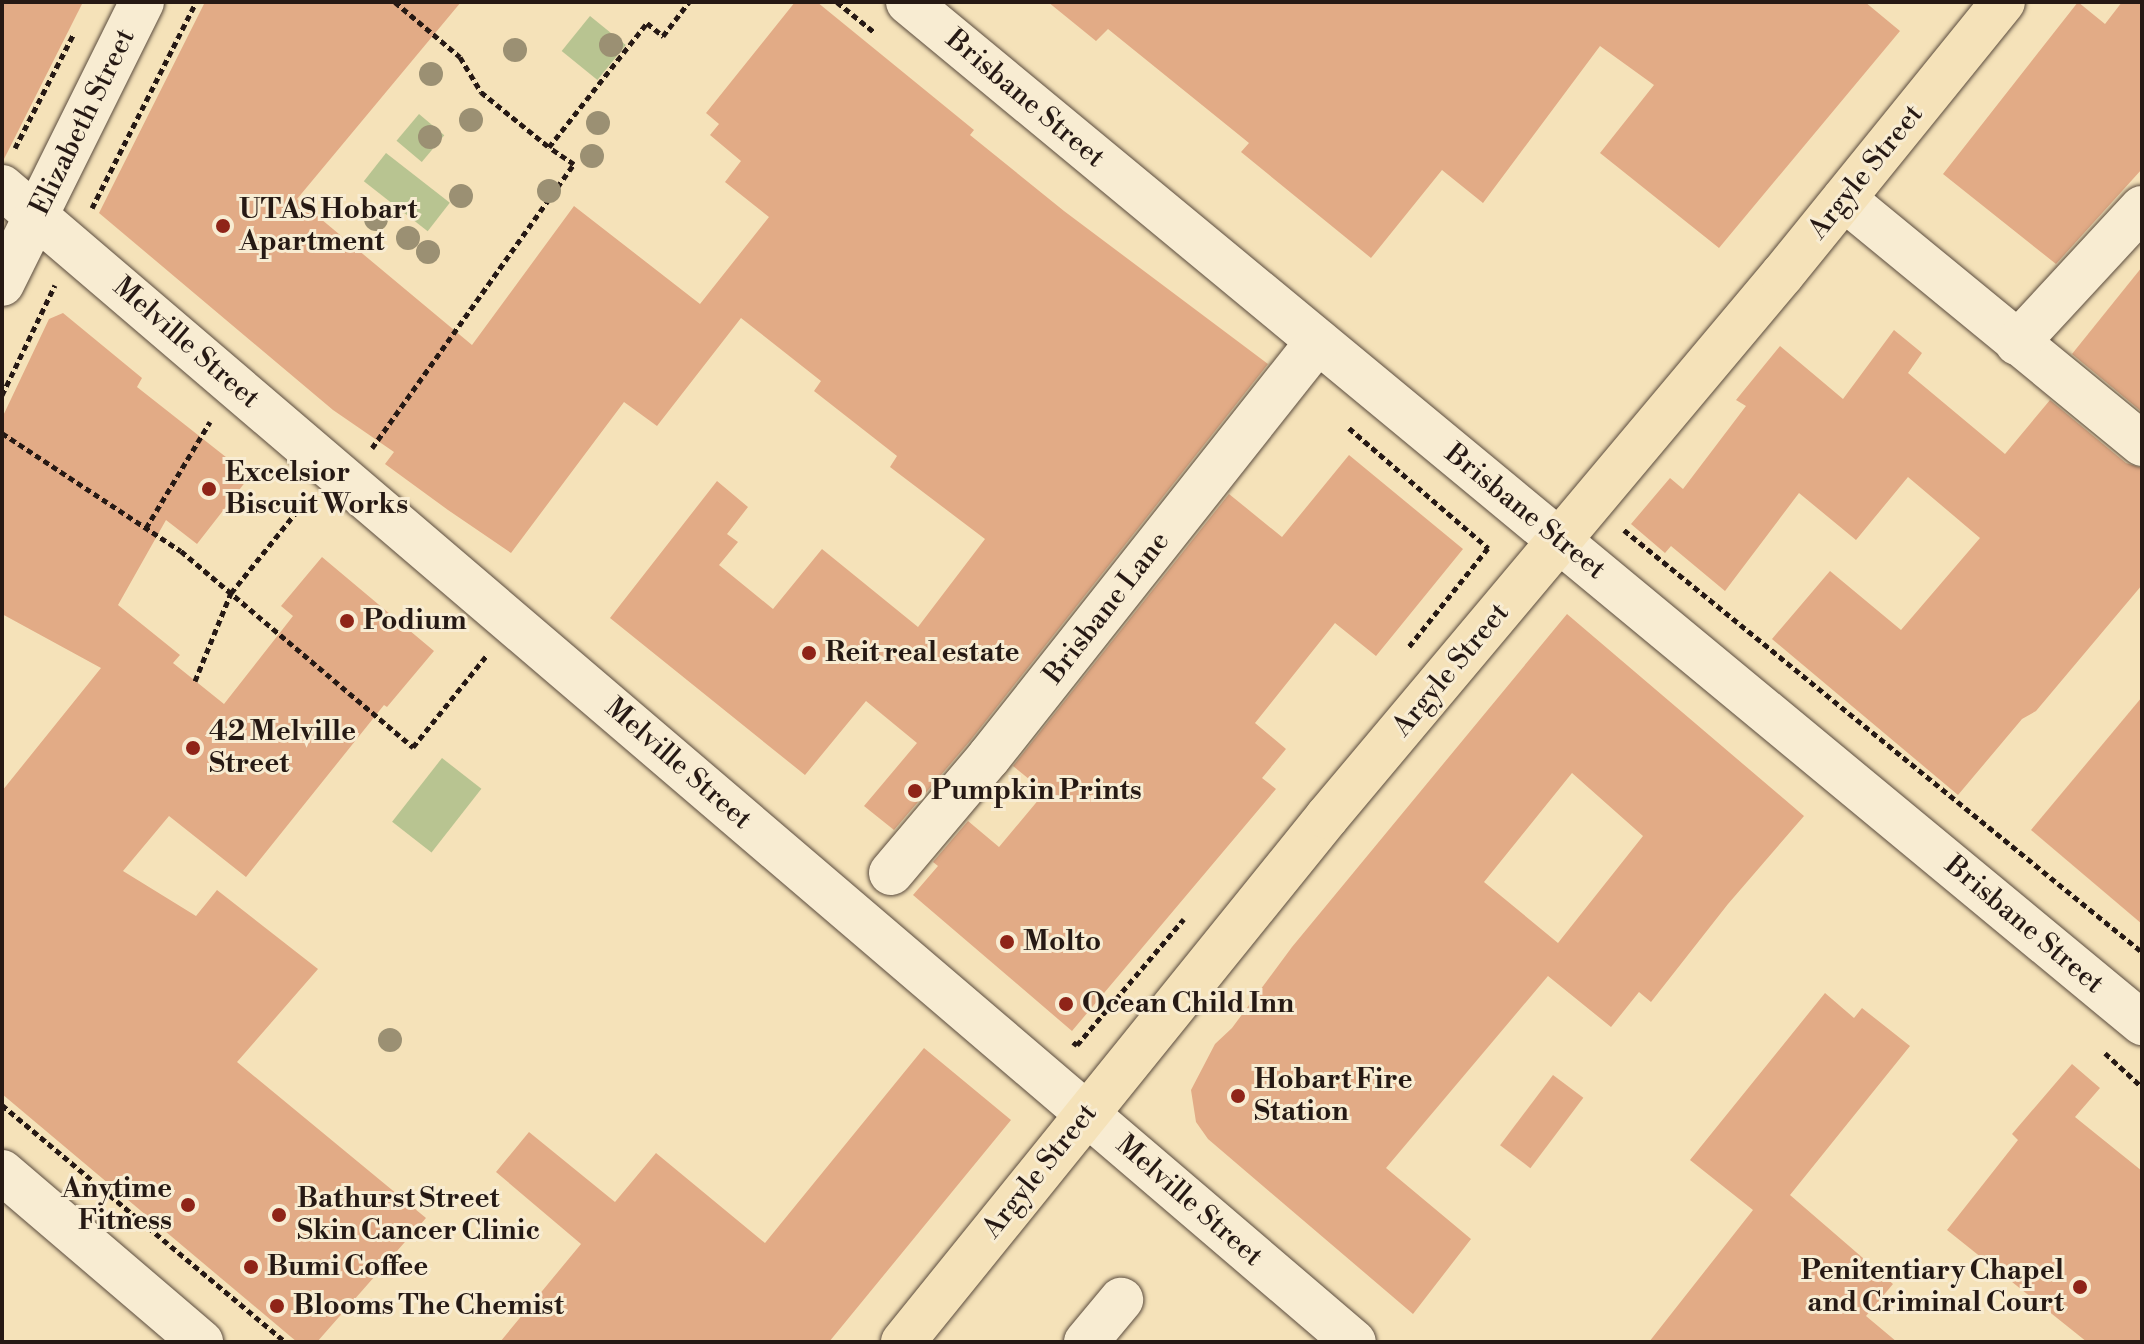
<!DOCTYPE html>
<html>
<head>
<meta charset="utf-8">
<style>
	body { margin:0 }
	#map { position:relative; width:2144px; height:1344px; overflow:hidden; background:#f5e2b9; font-family:"Libre Bodoni",serif }
	div>[style] { position:absolute }
	[style*='--x'] { left:calc(var(--x)*1px); top:calc(var(--y)*1px); width:calc(var(--w)*1px); rotate:calc(var(--a)*1deg) }
	.green>* { inset:0; background:#b8c491; transform-origin:0 0 }
	.building>* { inset:0; background:#e2ab86; transform-origin:0 0 }
	.path>* { height:5px; margin-top:-2.5px; transform-origin:0; background:repeating-linear-gradient(90deg,#261914 0 6px,transparent 0 10px) }
	.roads { filter:drop-shadow(0 0 2px #5a4b3d) drop-shadow(0 0 2px #5a4b3d) }
	.minor>* { height:44px; margin:-22px; padding:0 22px; transform-origin:22px; border-radius:22px; background:#f8ecd2 }
	.major>* { height:44px; margin:-22px; padding:0 22px; transform-origin:22px; border-radius:22px; background:#f5e2b9 }
	.trees>* { width:24px; height:24px; margin:-12px; border-radius:50%; background:#9b9073 }
	.dots>* { width:22px; height:22px; translate:-50% -50%; box-sizing:border-box; border:4px solid #f8ecd2; border-radius:50% }
	span { translate:-50% -50%; white-space:nowrap; text-align:center; line-height:1.15; -webkit-text-stroke:6px #f8ecd2; paint-order:stroke }
	.street-label { font-size:28px; color:#261914 }
	.poi-label { font-size:28px; color:#261914; font-weight:700 }
	.left { translate:0 -50%; text-align:left }
	.right { translate:-100% -50%; text-align:right }
	.frame { position:absolute; inset:0; border:4px solid #261914; pointer-events:none }
</style>
</head>
<body>
<div id="map">
	<div class="green">
		<div style="left:590px;top:16px;width:46px;height:45px;rotate:39deg"></div>
		<div style="left:419px;top:114px;width:33px;height:35px;rotate:40deg"></div>
		<div style="left:386px;top:153px;width:81px;height:36px;rotate:38deg"></div>
		<div style="left:442px;top:758px;width:50px;height:81px;rotate:38deg"></div>
	</div>
	<div class="building">
		<div style="clip-path:polygon(2px 2px,83px 2px,2px 163px)"></div>
		<div style="clip-path:polygon(205px 2px,461px 2px,297px 199px,472px 345px,574px 206px,700px 304px,769px 217px,725px 182px,741px 161px,710px 135px,719px 124px,706px 113px,795px 2px,817px 2px,974px 130px,970px 135px,1064px 211px,1268px 364px,970px 741px,894px 830px,864px 806px,917px 743px,866px 701px,805px 775px,610px 618px,717px 481px,748px 507px,727px 534px,738px 542px,719px 565px,773px 609px,822px 549px,918px 627px,985px 539px,890px 467px,897px 456px,814px 391px,821px 381px,741px 318px,657px 426px,624px 402px,511px 553px,448px 510px,385px 464px,394px 452px,333px 410px,99px 213px)"></div>
		<div style="clip-path:polygon(1048px 2px,1865px 2px,1900px 31px,1719px 248px,1600px 153px,1654px 85px,1600px 46px,1483px 203px,1442px 170px,1371px 258px,1241px 152px,1249px 143px,1108px 29px,1096px 41px)"></div>
		<div style="clip-path:polygon(2078px 2px,2105px 24px,2122px 2px,2142px 2px,2142px 169px,2056px 264px,1943px 174px)"></div>
		<div style="clip-path:polygon(2142px 267px,2142px 412px,2072px 354px)"></div>
		<div style="clip-path:polygon(63px 313px,142px 378px,137px 387px,250px 476px,197px 544px,166px 520px,118px 605px,180px 655px,173px 663px,224px 704px,293px 616px,281px 606px,322px 557px,434px 651px,387px 707px,384px 705px,246px 877px,169px 816px,123px 871px,196px 916px,217px 890px,318px 969px,237px 1062px,426px 1218px,317px 1342px,297px 1342px,2px 1094px,2px 791px,101px 668px,2px 614px,2px 418px,49px 319px)"></div>
		<div style="clip-path:polygon(1894px 330px,1922px 353px,1908px 373px,2005px 454px,2050px 400px,2126px 463px,2142px 468px,2142px 585px,2036px 711px,2022px 719px,1958px 795px,1772px 639px,1830px 571px,1901px 630px,1980px 538px,1908px 477px,1856px 540px,1799px 493px,1725px 591px,1671px 546px,1665px 553px,1631px 524px,1670px 478px,1683px 489px,1746px 406px,1736px 400px,1780px 346px,1843px 399px)"></div>
		<div style="clip-path:polygon(1349px 455px,1463px 549px,1376px 656px,1335px 623px,1255px 723px,1286px 749px,1262px 778px,1276px 789px,1072px 1031px,913px 895px,938px 866px,933px 862px,968px 821px,999px 847px,1045px 792px,1013px 766px,1229px 494px,1282px 537px)"></div>
		<div style="clip-path:polygon(evenodd,1567px 614px,1804px 816px,1728px 904px,1651px 1002px,1639px 992px,1611px 1027px,1548px 976px,1386px 1168px,1471px 1239px,1413px 1314px,1208px 1139px,1196px 1122px,1191px 1090px,1215px 1044px,1232px 1028px,1292px 947px,1567px 614px,1572px 773px,1643px 836px,1558px 943px,1484px 882px,1572px 773px)"></div>
		<div style="clip-path:polygon(2142px 697px,2142px 924px,2031px 830px)"></div>
		<div style="clip-path:polygon(1825px 993px,1854px 1018px,1862px 1008px,1910px 1046px,1790px 1195px,1893px 1284px,1866px 1316px,1897px 1342px,1649px 1342px,1753px 1210px,1690px 1160px)"></div>
		<div style="clip-path:polygon(924px 1048px,1011px 1120px,829px 1342px,500px 1342px,581px 1244px,496px 1172px,529px 1132px,615px 1202px,656px 1153px,765px 1243px)"></div>
		<div style="clip-path:polygon(2072px 1064px,2100px 1088px,2075px 1117px,2142px 1171px,2142px 1342px,2087px 1342px,1947px 1230px,2018px 1140px,2012px 1134px)"></div>
		<div style="left:1553px;top:1075px;width:38px;height:88px;rotate:37deg"></div>
	</div>
	<div class="path">
		<div style="--x:395;--y:2;--w:85;--a:40.2"></div>
		<div style="--x:460;--y:57;--w:41;--a:59"></div>
		<div style="--x:481;--y:92;--w:87;--a:39"></div>
		<div style="--x:549;--y:147;--w:158;--a:-51.7"></div>
		<div style="--x:647;--y:23;--w:21;--a:39"></div>
		<div style="--x:663;--y:36;--w:43;--a:-52.6"></div>
		<div style="--x:837;--y:2;--w:48;--a:39"></div>
		<div style="--x:15;--y:148;--w:129;--a:-62.8"></div>
		<div style="--x:92;--y:208;--w:231;--a:-63.2"></div>
		<div style="--x:2;--y:395;--w:122;--a:-64.3"></div>
		<div style="--x:1349;--y:428;--w:184;--a:40.8"></div>
		<div style="--x:1488;--y:548;--w:129;--a:128.7"></div>
		<div style="--x:2;--y:433;--w:214;--a:33.4"></div>
		<div style="--x:181;--y:551;--w:304;--a:40.2"></div>
		<div style="--x:413;--y:747;--w:118;--a:-51.2"></div>
		<div style="--x:372;--y:448;--w:349;--a:-54.6"></div>
		<div style="--x:574;--y:164;--w:30;--a:-146"></div>
		<div style="--x:146;--y:528;--w:124;--a:-58.9"></div>
		<div style="--x:1624;--y:530;--w:668;--a:39.17"></div>
		<div style="--x:195;--y:681;--w:95;--a:-67.8"></div>
		<div style="--x:231;--y:593;--w:119;--a:-51.1"></div>
		<div style="--x:1073;--y:1042;--w:5;--a:37"></div>
		<div style="--x:1077;--y:1045;--w:165;--a:-49.7"></div>
		<div style="--x:2105;--y:1053;--w:50;--a:42.6"></div>
		<div style="--x:2;--y:1105;--w:369;--a:39.9"></div>
	</div>
	<div class="roads">
		<div class="minor">
			<div style="--x:908;--y:2;--w:1602;--a:39.6"></div>
			<div style="--x:2;--y:187;--w:1778;--a:40.51"></div>
			<div style="--x:1844;--y:199;--w:386;--a:39.4"></div>
			<div style="--x:2;--y:284;--w:315;--a:-63.6"></div>
			<div style="--x:2017;--y:343;--w:184;--a:-47.2"></div>
			<div style="--x:891;--y:873;--w:152;--a:-49.8"></div>
			<div style="--x:989;--y:757;--w:530;--a:-51.66"></div>
			<div style="--x:2;--y:1172;--w:262;--a:40.5"></div>
			<div style="--x:1086;--y:1342;--w:55;--a:-50.2"></div>
		</div>
		<div class="major">
			<div style="--x:903;--y:1342;--w:675;--a:-51.07"></div>
			<div style="--x:1327;--y:817;--w:708;--a:-49.99"></div>
			<div style="--x:1782;--y:275;--w:351;--a:-51"></div>
		</div>
	</div>
	<div class="trees">
		<div style="left:611px;top:45px"></div>
		<div style="left:515px;top:50px"></div>
		<div style="left:431px;top:74px"></div>
		<div style="left:471px;top:120px"></div>
		<div style="left:598px;top:123px"></div>
		<div style="left:430px;top:137px"></div>
		<div style="left:592px;top:156px"></div>
		<div style="left:549px;top:191px"></div>
		<div style="left:461px;top:196px"></div>
		<div style="left:376px;top:219px"></div>
		<div style="left:408px;top:238px"></div>
		<div style="left:428px;top:252px"></div>
		<div style="left:390px;top:1040px"></div>
	</div>
	<div class="dots">
		<div style="left:223px;top:226px;background:#8f2418"></div>
		<div style="left:209px;top:489px;background:#8f2418"></div>
		<div style="left:347px;top:621px;background:#8f2418"></div>
		<div style="left:809px;top:653px;background:#8f2418"></div>
		<div style="left:193px;top:748px;background:#8f2418"></div>
		<div style="left:915px;top:791px;background:#8f2418"></div>
		<div style="left:1007px;top:942px;background:#8f2418"></div>
		<div style="left:1066px;top:1004px;background:#8f2418"></div>
		<div style="left:1238px;top:1096px;background:#8f2418"></div>
		<div style="left:188px;top:1205px;background:#8f2418"></div>
		<div style="left:279px;top:1215px;background:#8f2418"></div>
		<div style="left:251px;top:1267px;background:#8f2418"></div>
		<div style="left:2080px;top:1287px;background:#8f2418"></div>
		<div style="left:277px;top:1306px;background:#8f2418"></div>
	</div>
	<div class="street-label">
		<span style="left:1025px;top:99px;rotate:40deg">Brisbane Street</span>
		<span style="left:83px;top:122px;rotate:-64deg">Elizabeth Street</span>
		<span style="left:1866px;top:172px;rotate:-51deg">Argyle Street</span>
		<span style="left:186px;top:343px;rotate:41deg">Melville Street</span>
		<span style="left:1525px;top:512px;rotate:39deg">Brisbane Street</span>
		<span style="left:1107px;top:608px;rotate:-52deg">Brisbane Lane</span>
		<span style="left:1451px;top:670px;rotate:-50deg">Argyle Street</span>
		<span style="left:678px;top:764px;rotate:41deg">Melville Street</span>
		<span style="left:2024px;top:925px;rotate:40deg">Brisbane Street</span>
		<span style="left:1040px;top:1171px;rotate:-51deg">Argyle Street</span>
		<span style="left:1189px;top:1201px;rotate:41deg">Melville Street</span>
	</div>
	<div class="poi-label">
		<span class="left" style="left:239px;top:226px">UTAS Hobart<br>Apartment</span>
		<span class="left" style="left:225px;top:489px">Excelsior<br>Biscuit Works</span>
		<span class="left" style="left:363px;top:621px">Podium</span>
		<span class="left" style="left:825px;top:653px">Reit real estate</span>
		<span class="left" style="left:209px;top:748px">42 Melville<br>Street</span>
		<span class="left" style="left:931px;top:791px">Pumpkin Prints</span>
		<span class="left" style="left:1023px;top:942px">Molto</span>
		<span class="left" style="left:1082px;top:1004px">Ocean Child Inn</span>
		<span class="left" style="left:1254px;top:1096px">Hobart Fire<br>Station</span>
		<span class="right" style="left:172px;top:1205px">Anytime<br>Fitness</span>
		<span class="left" style="left:297px;top:1215px">Bathurst Street<br>Skin Cancer Clinic</span>
		<span class="left" style="left:267px;top:1267px">Bumi Coffee</span>
		<span class="right" style="left:2064px;top:1287px">Penitentiary Chapel<br>and Criminal Court</span>
		<span class="left" style="left:293px;top:1306px">Blooms The Chemist</span>
	</div>
	<div class="frame"></div>
</div>
</body>
</html>
